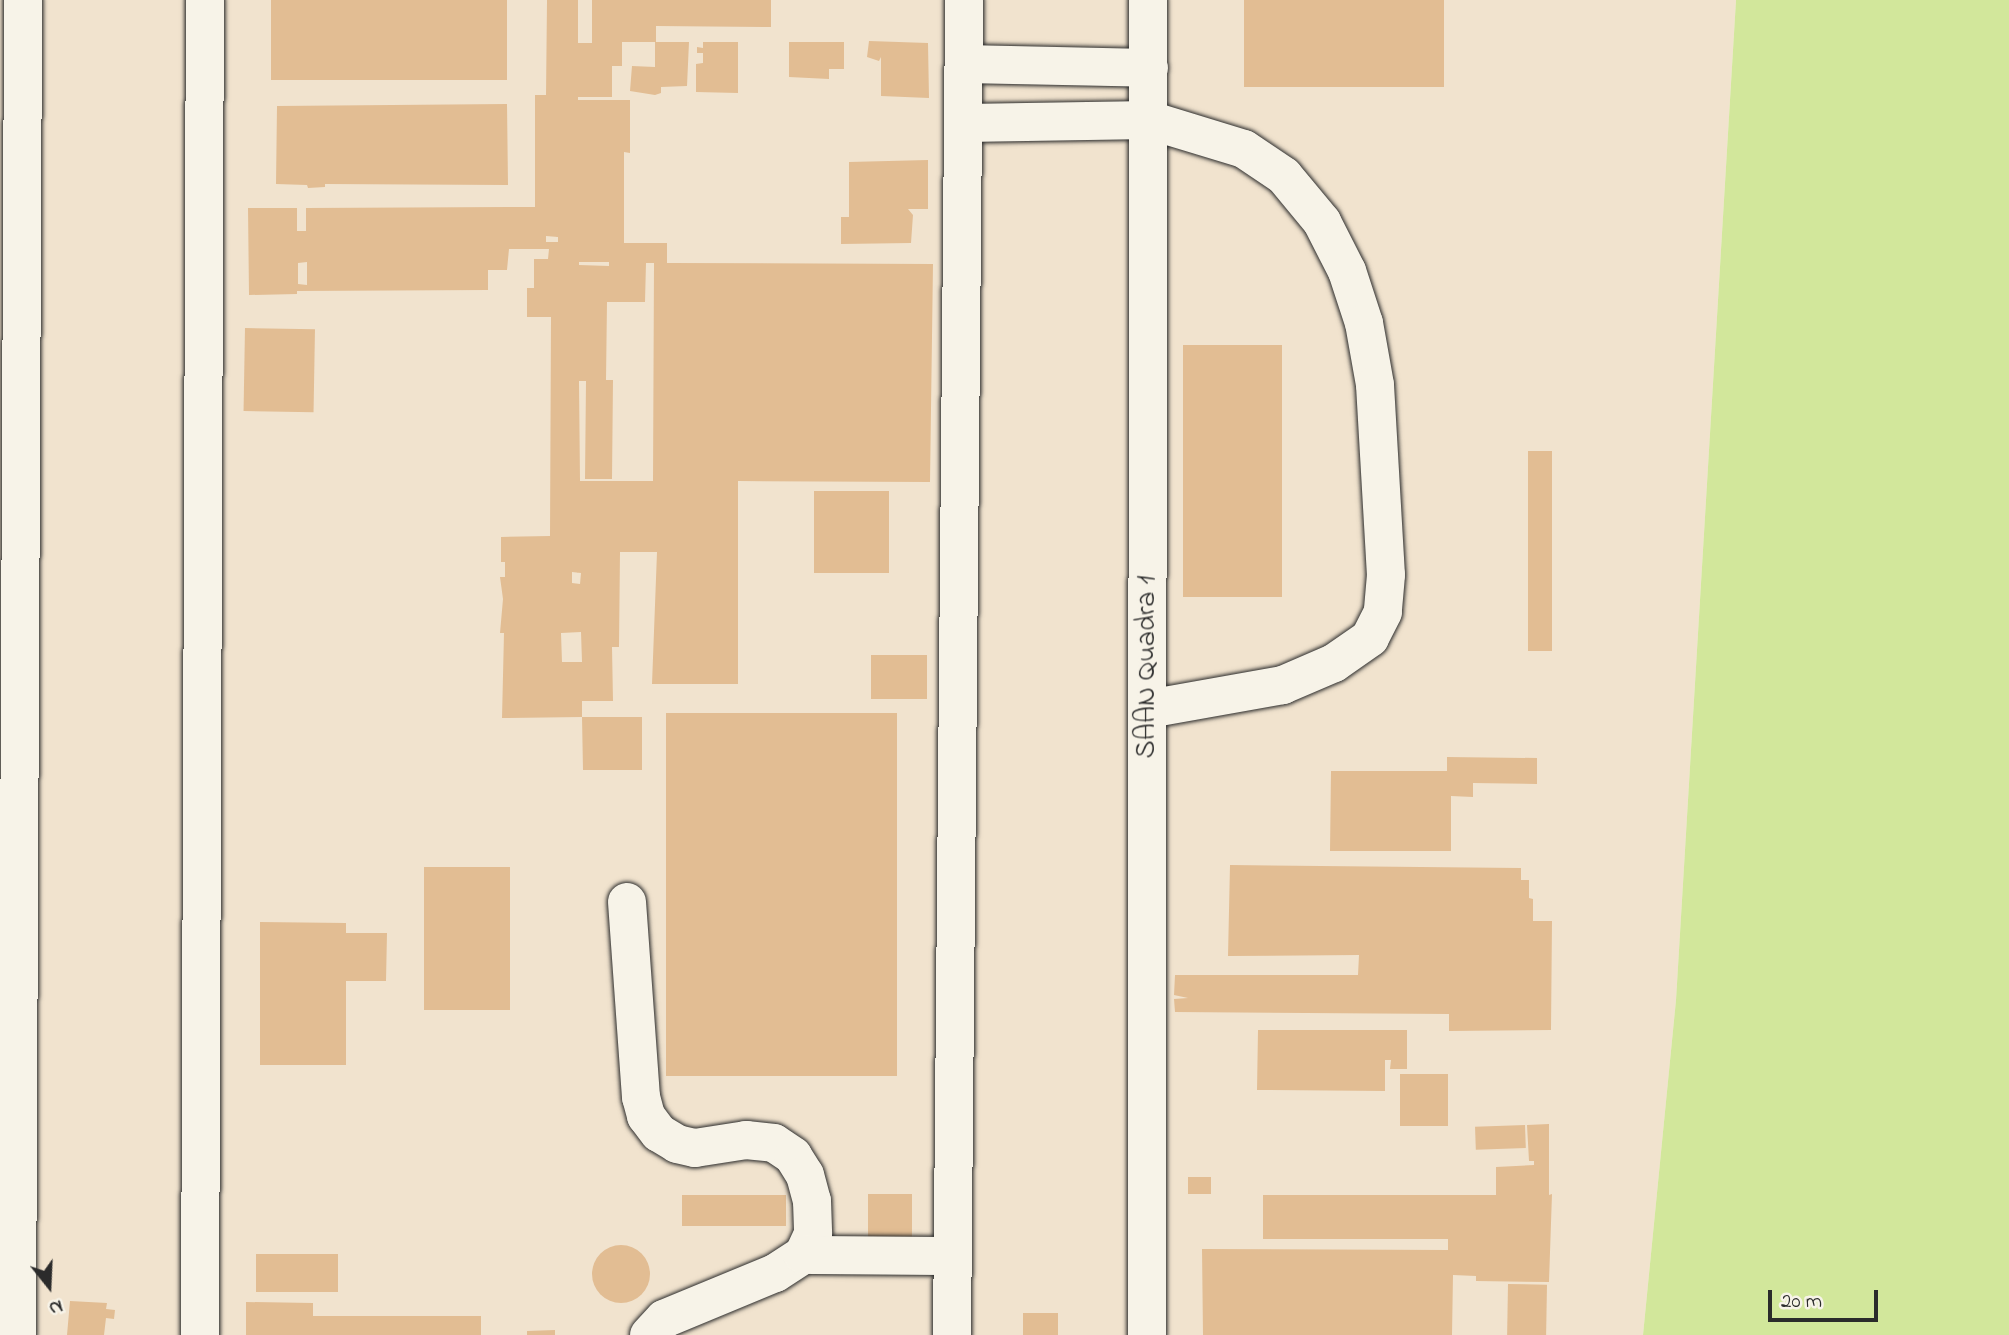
<!DOCTYPE html>
<html>
<head>
<meta charset="utf-8">
<style>
	body { margin:0 }
	#map { position:relative; width:2009px; height:1335px; overflow:hidden; background:#f7f3e8; font-family:"Indie Flower",sans-serif }
	div>[style] { position:absolute }
	[style*='--x'] { left:calc(var(--x)*1px); top:calc(var(--y)*1px); width:calc(var(--w)*1px); rotate:calc(var(--a)*1deg) }
	.built>* { inset:0; background:#f1e3ce }
	.green>* { inset:0; background:#d2e79b }
	.building>* { inset:0; background:#e2bd93; transform-origin:0 0 }
	.round { border-radius:50% }
	.roads { filter:drop-shadow(0 0 2px #2b2b2b) drop-shadow(0 0 2px #2b2b2b) }
	.minor>* { height:38px; margin:-19px; padding:0 19px; transform-origin:19px; border-radius:19px; background:#f7f3e8 }
	span { translate:-50% -50%; white-space:nowrap; text-align:center; line-height:1.15; -webkit-text-stroke:5px #f7f3e8; paint-order:stroke }
	.street-label { font-size:28px; color:#2b2b2b }
	.north { position:absolute; left:14px; top:1251px; width:70px; height:70px; -webkit-text-stroke:5px #f7f3e8; paint-order:stroke; rotate:162deg; font-size:19px; font-weight:700; line-height:28px; text-align:center; color:#2b2b2b }
	.north::after { content:''; display:block; margin:auto; width:24px; height:32px; background:#2b2b2b; clip-path:polygon(50% 0,100% 100%,50% 72%,0 100%) }
	.scale { position:absolute; left:1768px; top:1290px; width:110px; height:32px; box-sizing:border-box; border:4px solid #2b2b2b; border-top:0; padding-left:9px; font-size:21px; line-height:24px; white-space:nowrap; color:#2b2b2b; -webkit-text-stroke:5px #f7f3e8; paint-order:stroke }
</style>
</head>
<body>
<div id="map">
	<div class="built">
		<div style="clip-path:polygon(0 0,1736px 0,1676px 1000px,1643px 1335px,0 1335px)"></div>
	</div>
	<div class="green">
		<div style="clip-path:polygon(1736px 0,2009px 0,2009px 1335px,1643px 1335px,1676px 1000px)"></div>
	</div>
	<div class="building">
		<div style="left:271px;top:0;width:236px;height:80px"></div>
		<div style="clip-path:polygon(evenodd,547px 0,578px 0,578px 43px,592px 43px,592px 0,771px 0,771px 27px,656px 26px,656px 42px,622px 42px,622px 66px,612px 66px,612px 97px,578px 97px,578px 100px,630px 100px,630px 153px,624px 152px,624px 243px,667px 243px,667px 263px,933px 264px,930px 482px,738px 481px,738px 684px,652px 684px,657px 552px,620px 552px,619px 647px,612px 647px,613px 701px,582px 701px,582px 717px,642px 717px,642px 770px,583px 770px,582px 717px,502px 718px,504px 633px,500px 633px,503px 599px,500px 577px,505px 577px,505px 562px,501px 562px,501px 537px,550px 536px,551px 317px,527px 317px,527px 288px,534px 288px,534px 259px,548px 259px,549px 249px,509px 249px,507px 270px,488px 270px,488px 290px,297px 291px,297px 294px,249px 295px,248px 208px,297px 208px,297px 231px,306px 231px,306px 208px,535px 207px,535px 95px,546px 95px,547px 0,546px 236px,558px 237px,558px 242px,546px 242px,546px 236px,547px 0,307px 262px,307px 285px,298px 284px,298px 263px,307px 262px,547px 0,579px 262px,609px 262px,609px 266px,579px 265px,579px 262px,547px 0,646px 263px,654px 263px,653px 481px,580px 481px,579px 381px,586px 381px,585px 479px,612px 479px,613px 380px,606px 380px,607px 302px,645px 302px,646px 263px,547px 0,572px 572px,581px 573px,580px 584px,572px 583px,572px 572px,547px 0,581px 632px,582px 662px,562px 662px,561px 633px,581px 632px)"></div>
		<div style="left:1244px;top:0;width:200px;height:87px"></div>
		<div style="clip-path:polygon(869px 41px,928px 43px,929px 98px,881px 96px,881px 57px,879px 61px,867px 57px)"></div>
		<div style="clip-path:polygon(655px 42px,689px 42px,687px 86px,661px 87px,661px 93px,655px 95px,630px 91px,632px 66px,655px 67px)"></div>
		<div style="clip-path:polygon(703px 42px,738px 42px,738px 93px,696px 92px,696px 64px,703px 63px,703px 53px,697px 53px,697px 47px,703px 48px)"></div>
		<div style="clip-path:polygon(789px 42px,844px 42px,844px 69px,829px 69px,829px 79px,789px 77px)"></div>
		<div style="clip-path:polygon(507px 104px,508px 185px,325px 184px,325px 187px,308px 188px,307px 185px,276px 184px,277px 106px)"></div>
		<div style="clip-path:polygon(928px 160px,928px 209px,908px 209px,913px 215px,911px 243px,841px 244px,841px 217px,849px 217px,849px 162px)"></div>
		<div style="left:245px;top:328px;width:70px;height:83px;rotate:1deg"></div>
		<div style="left:1282px;top:345px;width:252px;height:99px;rotate:90deg"></div>
		<div style="left:1528px;top:451px;width:24px;height:200px"></div>
		<div style="left:814px;top:491px;width:75px;height:82px"></div>
		<div style="left:927px;top:655px;width:44px;height:56px;rotate:90deg"></div>
		<div style="left:666px;top:713px;width:231px;height:363px"></div>
		<div style="clip-path:polygon(1447px 757px,1537px 758px,1537px 784px,1473px 783px,1473px 797px,1451px 796px,1451px 851px,1330px 851px,1331px 771px,1447px 771px)"></div>
		<div style="clip-path:polygon(1230px 865px,1521px 868px,1521px 880px,1529px 880px,1529px 898px,1533px 899px,1533px 921px,1552px 921px,1551px 1030px,1449px 1031px,1449px 1014px,1175px 1012px,1174px 999px,1188px 998px,1174px 995px,1175px 975px,1358px 975px,1359px 955px,1228px 956px)"></div>
		<div style="left:424px;top:867px;width:86px;height:143px"></div>
		<div style="clip-path:polygon(260px 922px,346px 923px,346px 933px,387px 933px,386px 981px,346px 981px,346px 1065px,260px 1065px)"></div>
		<div style="clip-path:polygon(1258px 1030px,1407px 1030px,1407px 1069px,1390px 1069px,1391px 1060px,1385px 1060px,1385px 1091px,1257px 1090px)"></div>
		<div style="left:1448px;top:1074px;width:52px;height:48px;rotate:90deg"></div>
		<div style="clip-path:polygon(1549px 1124px,1549px 1195px,1552px 1194px,1549px 1282px,1476px 1281px,1476px 1276px,1453px 1275px,1452px 1335px,1203px 1335px,1202px 1249px,1448px 1250px,1448px 1239px,1263px 1239px,1263px 1195px,1496px 1195px,1496px 1167px,1534px 1165px,1534px 1161px,1529px 1161px,1527px 1125px)"></div>
		<div style="left:1525px;top:1125px;width:23px;height:50px;rotate:88deg"></div>
		<div style="left:1188px;top:1177px;width:23px;height:17px"></div>
		<div style="left:912px;top:1194px;width:49px;height:44px;rotate:90deg"></div>
		<div style="left:786px;top:1195px;width:31px;height:104px;rotate:90deg"></div>
		<div class="round" style="left:592px;top:1245px;width:58px;height:58px"></div>
		<div style="left:256px;top:1254px;width:82px;height:38px"></div>
		<div style="left:1508px;top:1284px;width:39px;height:51px;rotate:1deg"></div>
		<div style="clip-path:polygon(70px 1301px,107px 1303px,106px 1309px,115px 1310px,114px 1319px,106px 1318px,104px 1335px,67px 1335px)"></div>
		<div style="clip-path:polygon(246px 1302px,313px 1303px,313px 1316px,481px 1316px,481px 1335px,246px 1335px)"></div>
		<div style="left:1023px;top:1313px;width:35px;height:22px"></div>
		<div style="clip-path:polygon(555px 1330px,555px 1335px,527px 1335px,527px 1331px)"></div>
	</div>
	<div class="roads">
		<div class="minor">
			<div style="--x:964;--y:64;--w:185;--a:1.2"></div>
			<div style="--x:965;--y:123;--w:184;--a:-0.9"></div>
			<div style="--x:1149;--y:120;--w:99;--a:17"></div>
			<div style="--x:1244;--y:149;--w:48;--a:34"></div>
			<div style="--x:1284;--y:176;--w:60;--a:50.4"></div>
			<div style="--x:1322;--y:222;--w:55;--a:63"></div>
			<div style="--x:1347;--y:271;--w:55;--a:71.9"></div>
			<div style="--x:1364;--y:323;--w:63;--a:79.9"></div>
			<div style="--x:1375;--y:385;--w:190;--a:86.7"></div>
			<div style="--x:1386;--y:575;--w:37;--a:95"></div>
			<div style="--x:1383;--y:612;--w:29;--a:117"></div>
			<div style="--x:1370;--y:638;--w:44;--a:145.2"></div>
			<div style="--x:1334;--y:663;--w:56;--a:156.7"></div>
			<div style="--x:1283;--y:685;--w:137;--a:169.9"></div>
			<div style="--x:627;--y:902;--w:196;--a:85.9"></div>
			<div style="--x:641;--y:1097;--w:20;--a:75"></div>
			<div style="--x:646;--y:1116;--w:21;--a:53"></div>
			<div style="--x:659;--y:1133;--w:21;--a:31"></div>
			<div style="--x:677;--y:1144;--w:18;--a:13"></div>
			<div style="--x:695;--y:1148;--w:52;--a:-8.9"></div>
			<div style="--x:746;--y:1140;--w:28;--a:6"></div>
			<div style="--x:774;--y:1143;--w:23;--a:34"></div>
			<div style="--x:793;--y:1156;--w:22;--a:58"></div>
			<div style="--x:805;--y:1175;--w:27;--a:75"></div>
			<div style="--x:812;--y:1201;--w:33;--a:88"></div>
			<div style="--x:813;--y:1234;--w:23;--a:115"></div>
			<div style="--x:803;--y:1255;--w:33;--a:147"></div>
			<div style="--x:775;--y:1273;--w:120;--a:157.5"></div>
			<div style="--x:664;--y:1319;--w:22;--a:133"></div>
			<div style="--x:803;--y:1255;--w:150;--a:0.4"></div>
			<div style="--x:17;--y:1335;--w:1335;--a:-89.74"></div>
			<div style="--x:200;--y:1335;--w:1335;--a:-89.79"></div>
			<div style="--x:952;--y:1335;--w:1335;--a:-89.48"></div>
			<div style="--x:1147;--y:1335;--w:1335;--a:-89.96"></div>
		</div>
	</div>
	<div class="street-label">
		<span style="left:1148px;top:667px;rotate:-90deg">SAAN Quadra 1</span>
	</div>
	<div class="north">N</div>
	<div class="scale">20 m</div>
</div>
</body>
</html>
